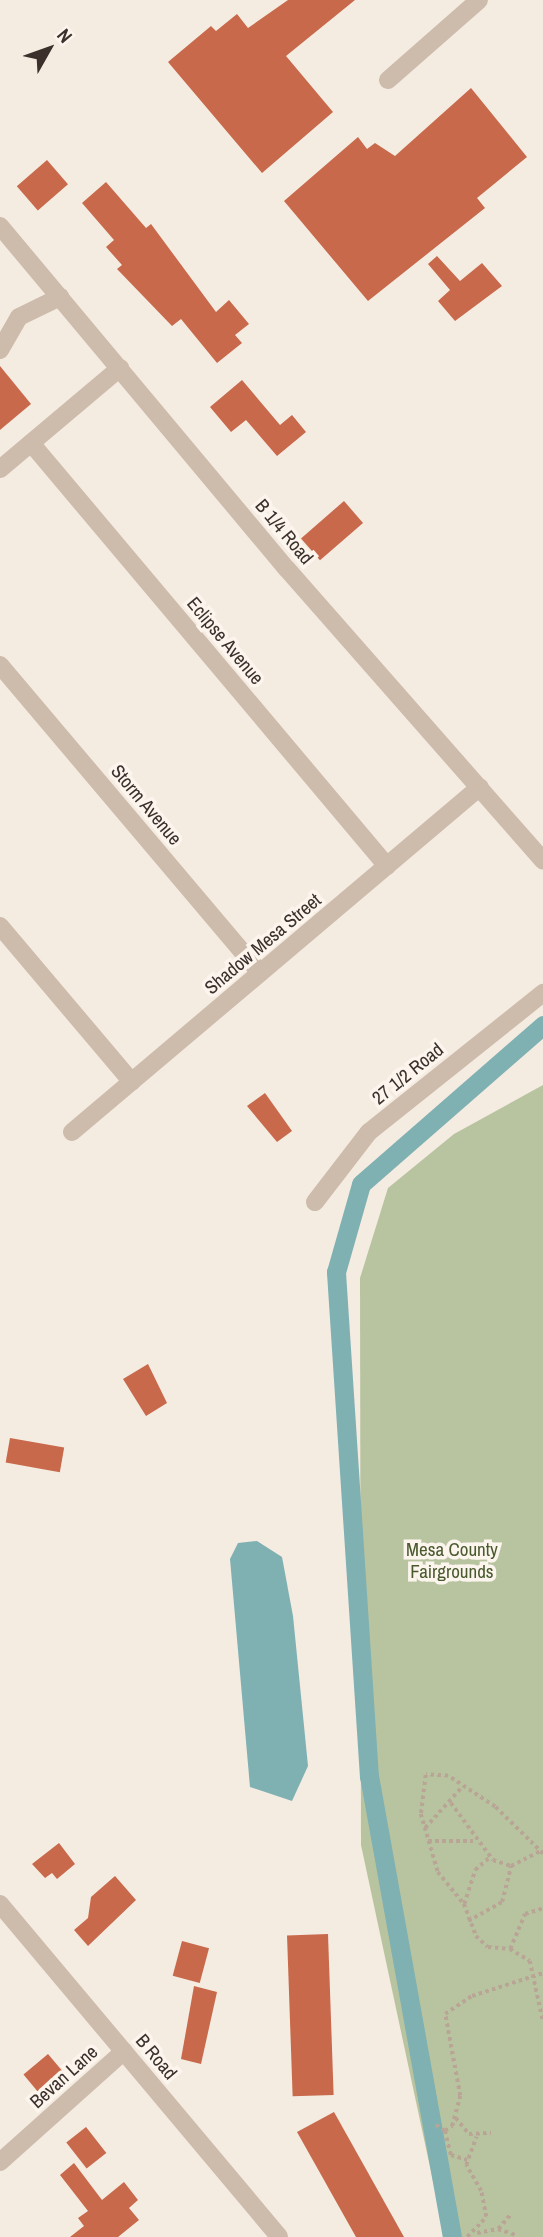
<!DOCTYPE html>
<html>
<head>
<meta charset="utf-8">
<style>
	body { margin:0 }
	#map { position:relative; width:543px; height:2237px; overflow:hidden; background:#f4ebe1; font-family:"Archivo Narrow",sans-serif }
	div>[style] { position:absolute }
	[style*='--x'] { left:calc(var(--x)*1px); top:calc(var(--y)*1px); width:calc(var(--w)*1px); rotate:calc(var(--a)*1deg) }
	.green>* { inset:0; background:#b8c4a0 }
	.water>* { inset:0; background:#7fb0b2 }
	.canal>* { height:19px; margin:-9.5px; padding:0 9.5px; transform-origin:9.5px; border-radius:9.5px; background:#7fb0b2 }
	.building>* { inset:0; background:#c8694b; transform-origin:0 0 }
	.path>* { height:3.5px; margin-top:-1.75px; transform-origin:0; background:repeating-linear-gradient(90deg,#b9a596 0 3.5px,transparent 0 7px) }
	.minor>* { height:18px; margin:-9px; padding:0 9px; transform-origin:9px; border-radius:9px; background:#cdbbac }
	span { translate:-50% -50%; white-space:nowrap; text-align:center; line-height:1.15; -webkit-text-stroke:7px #fbf5ee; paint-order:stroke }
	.street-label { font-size:19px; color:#3b302b }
	.park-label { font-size:19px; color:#4a5a2e }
	.north { position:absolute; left:14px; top:14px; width:70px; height:70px; -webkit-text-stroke:5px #fbf5ee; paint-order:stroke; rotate:50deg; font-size:19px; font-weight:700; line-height:28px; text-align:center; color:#3b302b }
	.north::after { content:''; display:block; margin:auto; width:24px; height:32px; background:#3b302b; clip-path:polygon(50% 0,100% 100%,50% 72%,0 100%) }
</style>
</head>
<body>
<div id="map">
	<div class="green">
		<div style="clip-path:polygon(543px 1085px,543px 2237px,445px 2237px,361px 1845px,360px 1278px,388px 1188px,454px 1134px)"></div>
	</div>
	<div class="water">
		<div style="clip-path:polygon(257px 1541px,282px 1557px,293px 1616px,308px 1766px,292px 1801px,250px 1787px,230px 1559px,238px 1543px)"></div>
	</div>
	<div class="canal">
		<div style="--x:452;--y:2237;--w:467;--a:-100.2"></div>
		<div style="--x:369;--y:1777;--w:506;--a:-93.74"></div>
		<div style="--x:336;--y:1272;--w:91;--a:-74.1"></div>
		<div style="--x:361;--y:1184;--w:242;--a:-41.1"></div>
	</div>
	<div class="building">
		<div style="clip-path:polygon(288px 0,355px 0,286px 56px,333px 112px,262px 173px,168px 62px,211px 26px,216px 31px,237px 14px,248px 28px)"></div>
		<div style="clip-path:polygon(471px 88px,527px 157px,477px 198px,485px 208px,368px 301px,284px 201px,358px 137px,367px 149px,375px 143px,395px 156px)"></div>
		<div style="left:47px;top:160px;width:32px;height:40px;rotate:49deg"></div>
		<div style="clip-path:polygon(106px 182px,146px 228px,151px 224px,216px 312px,229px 300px,249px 324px,235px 335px,242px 343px,217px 363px,181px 319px,172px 326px,117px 269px,122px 265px,106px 247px,114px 240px,82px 203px)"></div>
		<div style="clip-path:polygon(437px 256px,460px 281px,482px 263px,502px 286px,455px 321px,438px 301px,450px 290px,428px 264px)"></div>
		<div style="clip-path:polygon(0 366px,31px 404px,0 430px)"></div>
		<div style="clip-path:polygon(242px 380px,280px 425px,292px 415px,306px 432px,277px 456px,246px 420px,231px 432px,210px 407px)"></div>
		<div style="left:344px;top:501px;width:29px;height:57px;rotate:49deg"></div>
		<div style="clip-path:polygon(265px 1093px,292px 1131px,277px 1142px,247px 1106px)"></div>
		<div style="clip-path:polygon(148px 1364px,167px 1403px,146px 1416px,123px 1379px)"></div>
		<div style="left:10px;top:1438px;width:55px;height:25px;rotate:10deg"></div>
		<div style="clip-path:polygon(59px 1843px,75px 1864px,57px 1879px,52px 1873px,45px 1878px,32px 1864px)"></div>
		<div style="clip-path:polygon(115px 1876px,136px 1900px,88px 1946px,74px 1930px,88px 1918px,91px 1897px)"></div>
		<div style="left:328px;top:1934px;width:161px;height:41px;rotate:88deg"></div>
		<div style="left:182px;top:1941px;width:28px;height:36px;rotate:15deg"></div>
		<div style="clip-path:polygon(194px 1986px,217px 1992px,201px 2064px,181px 2059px)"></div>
		<div style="left:48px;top:2054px;width:23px;height:32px;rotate:50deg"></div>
		<div style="clip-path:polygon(334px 2112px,404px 2237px,356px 2237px,297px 2132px)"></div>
		<div style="left:86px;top:2127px;width:33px;height:25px;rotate:52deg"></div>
		<div style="clip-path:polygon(74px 2163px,102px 2200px,124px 2182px,138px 2200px,129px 2208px,139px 2220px,118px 2237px,70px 2237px,84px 2226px,78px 2218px,88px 2211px,60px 2175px)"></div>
	</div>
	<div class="path">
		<div style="--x:451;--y:1803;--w:71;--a:53.6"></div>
		<div style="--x:493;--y:1860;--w:19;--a:18"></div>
		<div style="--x:511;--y:1866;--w:33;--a:-27"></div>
		<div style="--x:425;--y:1828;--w:54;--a:-48"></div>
		<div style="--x:428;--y:1841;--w:45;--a:0"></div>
		<div style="--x:543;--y:1854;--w:67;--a:-135.6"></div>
		<div style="--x:495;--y:1807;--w:56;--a:-146.6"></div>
		<div style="--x:448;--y:1776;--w:22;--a:-177"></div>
		<div style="--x:426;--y:1775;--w:39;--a:97"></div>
		<div style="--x:421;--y:1814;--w:60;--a:73.7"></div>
		<div style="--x:438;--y:1872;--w:41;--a:50.9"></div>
		<div style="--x:464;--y:1904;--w:34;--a:69"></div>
		<div style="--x:476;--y:1936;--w:16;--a:43"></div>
		<div style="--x:488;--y:1947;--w:22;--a:5"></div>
		<div style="--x:510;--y:1949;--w:23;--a:31"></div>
		<div style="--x:530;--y:1961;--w:61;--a:77.8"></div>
		<div style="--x:464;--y:1904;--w:36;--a:-72"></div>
		<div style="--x:475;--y:1870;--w:18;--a:-41"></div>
		<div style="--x:468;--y:1921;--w:39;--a:-29"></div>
		<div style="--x:502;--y:1902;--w:37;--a:-76"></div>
		<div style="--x:510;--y:1949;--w:38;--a:-67"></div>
		<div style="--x:525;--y:1914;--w:19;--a:-18"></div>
		<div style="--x:456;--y:2118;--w:21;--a:51"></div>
		<div style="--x:469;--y:2134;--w:22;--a:-3"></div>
		<div style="--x:436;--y:2125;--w:11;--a:34"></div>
		<div style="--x:445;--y:2131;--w:9;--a:-36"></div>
		<div style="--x:452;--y:2126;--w:31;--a:-75"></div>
		<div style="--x:460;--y:2096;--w:83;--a:-100.4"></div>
		<div style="--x:445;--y:2014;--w:32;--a:-34"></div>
		<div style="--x:472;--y:1996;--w:75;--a:-17.9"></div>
		<div style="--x:445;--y:2131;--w:25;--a:76"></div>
		<div style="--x:451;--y:2155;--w:17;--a:17"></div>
		<div style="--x:498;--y:2229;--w:18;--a:19"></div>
		<div style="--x:477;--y:2233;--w:21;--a:-11"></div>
		<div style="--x:498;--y:2229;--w:18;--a:-49"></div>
		<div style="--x:467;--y:2237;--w:28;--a:-46"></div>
		<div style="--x:486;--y:2217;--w:26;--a:-101"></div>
		<div style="--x:481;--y:2191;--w:30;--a:-120"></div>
		<div style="--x:466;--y:2165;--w:30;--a:-70"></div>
	</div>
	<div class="minor">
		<div style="--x:388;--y:80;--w:121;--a:-41.3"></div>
		<div style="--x:0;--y:226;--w:447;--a:50.1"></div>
		<div style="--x:287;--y:569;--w:388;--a:48.7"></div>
		<div style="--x:0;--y:350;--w:38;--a:-60"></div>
		<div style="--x:19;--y:317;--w:46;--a:-26"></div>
		<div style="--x:31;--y:443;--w:553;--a:49.92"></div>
		<div style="--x:0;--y:469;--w:157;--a:-40.1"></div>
		<div style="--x:0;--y:665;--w:403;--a:49.8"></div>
		<div style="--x:0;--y:926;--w:204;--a:49.8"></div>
		<div style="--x:72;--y:1132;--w:534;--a:-40.22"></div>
		<div style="--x:315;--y:1202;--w:88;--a:-52.4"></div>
		<div style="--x:369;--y:1132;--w:223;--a:-38.6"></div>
		<div style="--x:0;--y:1904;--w:434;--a:50"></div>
		<div style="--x:0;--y:2162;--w:166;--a:-41.8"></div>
	</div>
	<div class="street-label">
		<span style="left:284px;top:532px;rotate:50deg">B 1/4 Road</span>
		<span style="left:225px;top:641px;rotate:50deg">Eclipse Avenue</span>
		<span style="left:146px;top:805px;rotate:50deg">Storm Avenue</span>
		<span style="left:263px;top:944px;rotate:-40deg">Shadow Mesa Street</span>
		<span style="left:408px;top:1074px;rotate:-39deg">27 1/2 Road</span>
		<span style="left:156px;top:2057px;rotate:50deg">B Road</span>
		<span style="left:64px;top:2077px;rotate:-42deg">Bevan Lane</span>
	</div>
	<div class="park-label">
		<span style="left:452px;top:1561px">Mesa County<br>Fairgrounds</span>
	</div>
	<div class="north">N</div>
</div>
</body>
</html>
